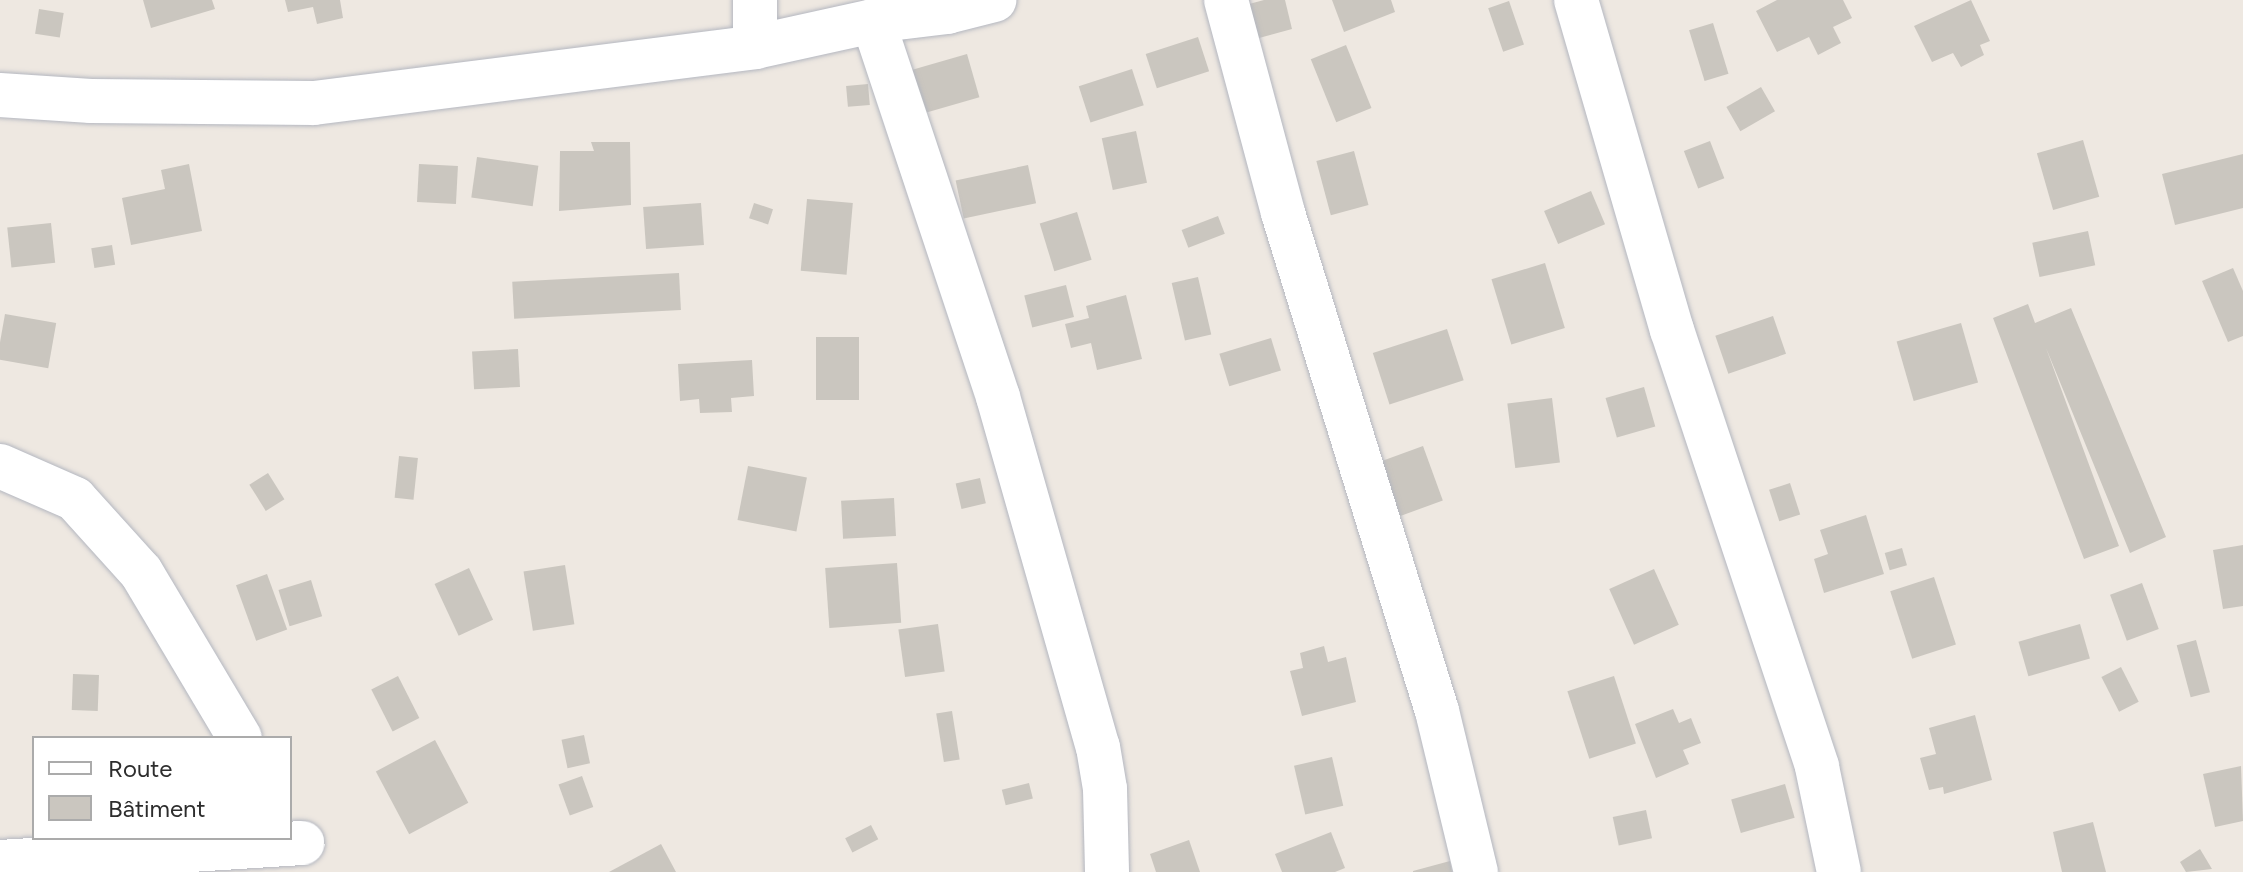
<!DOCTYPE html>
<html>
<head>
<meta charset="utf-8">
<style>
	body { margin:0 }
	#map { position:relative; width:2243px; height:872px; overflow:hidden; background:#eee8e1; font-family:Figtree,sans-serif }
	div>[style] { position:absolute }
	.building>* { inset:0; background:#cac6bf; transform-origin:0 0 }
	.roads { filter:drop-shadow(0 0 2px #b4b7c0) drop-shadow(0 0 2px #b4b7c0) }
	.minor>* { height:44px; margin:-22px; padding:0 22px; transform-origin:22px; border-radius:22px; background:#fff }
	span { translate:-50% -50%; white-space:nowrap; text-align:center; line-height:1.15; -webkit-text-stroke:8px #fff; paint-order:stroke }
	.legend { position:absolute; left:32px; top:736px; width:260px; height:104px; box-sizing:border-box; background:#fff; border:2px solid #ababab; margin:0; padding:10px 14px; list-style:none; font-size:24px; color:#2d2d2d }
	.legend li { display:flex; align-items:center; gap:16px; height:40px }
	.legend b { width:40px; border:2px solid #ababab }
</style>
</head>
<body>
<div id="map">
	<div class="building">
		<div style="clip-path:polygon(143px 0,212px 0,215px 9px,151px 28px)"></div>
		<div style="clip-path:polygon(285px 0,340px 0,343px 18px,317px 24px,313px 7px,288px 12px)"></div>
		<div style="clip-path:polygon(1264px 0,1285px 0,1292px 29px,1248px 41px,1238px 7px)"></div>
		<div style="clip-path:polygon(1332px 0,1391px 0,1395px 12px,1344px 32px)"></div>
		<div style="clip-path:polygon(1777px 0,1843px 0,1852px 18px,1833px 27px,1841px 43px,1818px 55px,1809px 37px,1777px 52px,1756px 11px)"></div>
		<div style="clip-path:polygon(1971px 0,1990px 41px,1980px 45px,1984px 55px,1961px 67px,1953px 53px,1932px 62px,1914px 26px)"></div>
		<div style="left:1509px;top:1px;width:46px;height:22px;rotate:71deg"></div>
		<div style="left:39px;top:9px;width:25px;height:25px;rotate:9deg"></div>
		<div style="left:1713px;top:23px;width:53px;height:25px;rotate:73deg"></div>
		<div style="left:1198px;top:37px;width:36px;height:55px;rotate:72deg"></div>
		<div style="left:1346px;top:45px;width:68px;height:38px;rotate:68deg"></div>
		<div style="left:967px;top:54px;width:45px;height:64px;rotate:74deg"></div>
		<div style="left:1132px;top:69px;width:38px;height:56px;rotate:72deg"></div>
		<div style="left:868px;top:84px;width:21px;height:22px;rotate:85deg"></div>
		<div style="left:1761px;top:87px;width:28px;height:40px;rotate:60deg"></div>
		<div style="left:1136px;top:131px;width:53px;height:35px;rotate:78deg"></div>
		<div style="left:2083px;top:140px;width:59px;height:48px;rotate:74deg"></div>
		<div style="left:1710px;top:141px;width:40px;height:28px;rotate:69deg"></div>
		<div style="clip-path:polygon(591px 142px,630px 142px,631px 205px,559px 211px,560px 151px,594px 151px)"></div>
		<div style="left:1354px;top:151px;width:56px;height:39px;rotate:75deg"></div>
		<div style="clip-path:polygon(2243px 154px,2243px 208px,2175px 225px,2162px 174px)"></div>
		<div style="left:477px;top:157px;width:62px;height:41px;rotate:8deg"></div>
		<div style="clip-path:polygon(189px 164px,202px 231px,131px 245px,122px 198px,165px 189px,161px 170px)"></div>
		<div style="left:419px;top:164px;width:39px;height:38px;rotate:3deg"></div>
		<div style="left:1028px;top:165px;width:39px;height:74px;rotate:78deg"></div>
		<div style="left:1591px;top:191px;width:36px;height:51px;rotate:67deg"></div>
		<div style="left:807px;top:199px;width:46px;height:72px;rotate:5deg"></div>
		<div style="left:701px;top:203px;width:42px;height:58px;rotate:86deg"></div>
		<div style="left:754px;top:203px;width:20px;height:16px;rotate:18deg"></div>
		<div style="left:1077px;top:212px;width:50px;height:39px;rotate:73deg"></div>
		<div style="left:1218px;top:216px;width:19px;height:39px;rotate:69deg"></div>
		<div style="left:51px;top:223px;width:40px;height:44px;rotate:84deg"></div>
		<div style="left:2088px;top:231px;width:35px;height:57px;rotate:78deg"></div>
		<div style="left:112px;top:245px;width:20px;height:21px;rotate:81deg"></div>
		<div style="left:1545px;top:263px;width:68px;height:56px;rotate:73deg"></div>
		<div style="clip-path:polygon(2233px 268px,2243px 291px,2243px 336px,2228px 342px,2202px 281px)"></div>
		<div style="left:679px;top:273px;width:37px;height:167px;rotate:87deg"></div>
		<div style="left:1198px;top:277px;width:59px;height:27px;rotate:77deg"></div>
		<div style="left:1066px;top:285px;width:33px;height:43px;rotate:76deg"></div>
		<div style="clip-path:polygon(1126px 295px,1142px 359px,1097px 370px,1091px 343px,1071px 348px,1065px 324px,1089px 318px,1086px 306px)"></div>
		<div style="clip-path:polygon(2028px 304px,2035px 323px,2071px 308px,2166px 537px,2130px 553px,2046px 348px,2119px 546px,2084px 559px,1993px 318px)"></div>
		<div style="left:5px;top:314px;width:52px;height:46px;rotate:10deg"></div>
		<div style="left:1773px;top:316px;width:40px;height:61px;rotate:71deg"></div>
		<div style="left:1961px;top:323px;width:62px;height:67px;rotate:74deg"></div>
		<div style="left:1447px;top:329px;width:54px;height:78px;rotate:72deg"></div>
		<div style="left:816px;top:337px;width:43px;height:63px"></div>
		<div style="left:1271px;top:338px;width:34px;height:54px;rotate:73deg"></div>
		<div style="left:518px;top:349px;width:38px;height:46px;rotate:87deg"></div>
		<div style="clip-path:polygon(752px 360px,754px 396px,731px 398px,732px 412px,700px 413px,699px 399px,680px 401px,678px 364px)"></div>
		<div style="left:1644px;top:387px;width:41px;height:40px;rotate:74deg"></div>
		<div style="left:1552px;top:398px;width:65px;height:45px;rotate:83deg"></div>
		<div style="left:1423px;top:446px;width:58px;height:51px;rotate:70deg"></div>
		<div style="left:399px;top:456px;width:19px;height:42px;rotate:6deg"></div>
		<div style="left:748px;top:466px;width:60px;height:55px;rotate:11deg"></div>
		<div style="left:268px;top:473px;width:31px;height:22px;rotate:58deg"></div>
		<div style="left:980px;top:478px;width:26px;height:25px;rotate:77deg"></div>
		<div style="left:1790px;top:483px;width:33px;height:22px;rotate:72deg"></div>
		<div style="left:894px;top:498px;width:38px;height:53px;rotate:87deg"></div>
		<div style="clip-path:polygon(1866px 515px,1884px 574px,1824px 593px,1814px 559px,1828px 554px,1820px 530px)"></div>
		<div style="clip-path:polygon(2243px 545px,2243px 606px,2223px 609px,2213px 550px)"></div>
		<div style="left:1902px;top:548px;width:18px;height:18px;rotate:74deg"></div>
		<div style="left:897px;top:563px;width:60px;height:72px;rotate:86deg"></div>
		<div style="left:565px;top:565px;width:60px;height:42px;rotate:81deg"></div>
		<div style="left:469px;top:568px;width:57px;height:38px;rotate:65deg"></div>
		<div style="left:1654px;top:569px;width:61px;height:49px;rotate:66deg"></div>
		<div style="left:267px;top:574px;width:59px;height:33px;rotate:70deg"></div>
		<div style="left:1934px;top:577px;width:71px;height:46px;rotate:72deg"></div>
		<div style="left:311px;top:580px;width:38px;height:34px;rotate:73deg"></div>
		<div style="left:2142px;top:583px;width:49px;height:34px;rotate:70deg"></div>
		<div style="left:938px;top:624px;width:48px;height:40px;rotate:82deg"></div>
		<div style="left:2080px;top:624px;width:36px;height:64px;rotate:74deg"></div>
		<div style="left:2196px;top:640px;width:54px;height:20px;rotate:75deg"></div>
		<div style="clip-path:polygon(1324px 646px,1328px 662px,1346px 657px,1356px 702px,1302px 716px,1290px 671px,1303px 668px,1300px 653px)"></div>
		<div style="left:2121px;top:667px;width:39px;height:22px;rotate:63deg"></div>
		<div style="left:73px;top:674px;width:26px;height:36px;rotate:2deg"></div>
		<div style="left:398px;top:676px;width:47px;height:30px;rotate:63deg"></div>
		<div style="left:1614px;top:676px;width:71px;height:49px;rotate:72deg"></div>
		<div style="clip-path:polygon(1673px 709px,1679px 723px,1691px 718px,1701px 743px,1683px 750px,1689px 764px,1656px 778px,1635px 724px)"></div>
		<div style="left:952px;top:711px;width:49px;height:16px;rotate:81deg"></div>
		<div style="clip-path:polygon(1975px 715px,1992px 780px,1944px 794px,1943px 787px,1929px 790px,1920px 758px,1936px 754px,1929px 728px)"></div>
		<div style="left:584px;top:735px;width:29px;height:23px;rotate:78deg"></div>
		<div style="left:435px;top:740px;width:71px;height:67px;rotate:62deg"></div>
		<div style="left:1332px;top:757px;width:50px;height:39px;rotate:77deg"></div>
		<div style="clip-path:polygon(2241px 766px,2243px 821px,2215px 827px,2203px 774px)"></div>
		<div style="left:582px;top:776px;width:33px;height:25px;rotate:70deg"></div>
		<div style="left:1029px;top:783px;width:16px;height:28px;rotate:76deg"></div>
		<div style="left:1785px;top:784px;width:35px;height:56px;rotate:74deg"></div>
		<div style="left:1646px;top:810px;width:29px;height:34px;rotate:78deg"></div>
		<div style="clip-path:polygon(2093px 822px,2106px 872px,2062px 872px,2053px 832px)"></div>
		<div style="left:871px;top:825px;width:16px;height:29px;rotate:63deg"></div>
		<div style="clip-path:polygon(1331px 832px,1345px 868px,1335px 872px,1282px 872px,1275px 854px)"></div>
		<div style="clip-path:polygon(1189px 840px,1200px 872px,1156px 872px,1150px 854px)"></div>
		<div style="clip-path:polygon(661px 844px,676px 872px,609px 872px)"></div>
		<div style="clip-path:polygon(2200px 849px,2212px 869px,2186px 872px,2180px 862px)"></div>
		<div style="clip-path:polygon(1450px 861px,1452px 872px,1413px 872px,1413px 871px)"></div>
	</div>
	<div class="roads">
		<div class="minor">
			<div style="left:755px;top:0;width:47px;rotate:90deg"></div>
			<div style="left:1226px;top:0;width:220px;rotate:75deg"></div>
			<div style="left:1283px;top:213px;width:521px;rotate:72.82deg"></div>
			<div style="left:1437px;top:711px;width:166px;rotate:76.4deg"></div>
			<div style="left:1576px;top:0;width:344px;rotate:73.8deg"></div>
			<div style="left:1672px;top:330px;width:460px;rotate:71.6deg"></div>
			<div style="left:1817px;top:767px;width:107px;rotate:78.2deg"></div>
			<div style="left:873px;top:21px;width:396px;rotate:71.6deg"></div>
			<div style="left:998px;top:397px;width:364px;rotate:74.1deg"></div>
			<div style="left:1098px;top:747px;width:43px;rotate:80.5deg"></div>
			<div style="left:1105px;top:789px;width:83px;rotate:88.6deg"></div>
			<div style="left:0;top:95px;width:91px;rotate:3.8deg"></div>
			<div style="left:91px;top:101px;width:223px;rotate:0.5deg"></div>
			<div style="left:314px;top:103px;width:445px;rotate:-7.2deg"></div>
			<div style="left:755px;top:47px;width:121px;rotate:-12.4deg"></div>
			<div style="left:873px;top:21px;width:75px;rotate:-6.9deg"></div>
			<div style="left:947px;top:12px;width:49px;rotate:-14.3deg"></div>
			<div style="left:0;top:466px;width:82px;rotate:23.7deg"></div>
			<div style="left:75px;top:499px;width:98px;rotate:47.9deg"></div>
			<div style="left:141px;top:572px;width:193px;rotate:59.2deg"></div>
			<div style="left:0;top:862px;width:303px;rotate:-3.6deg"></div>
		</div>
	</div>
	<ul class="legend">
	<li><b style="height:10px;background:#fff"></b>Route</li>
	<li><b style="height:22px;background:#cac6bf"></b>Bâtiment</li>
	</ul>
</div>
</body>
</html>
